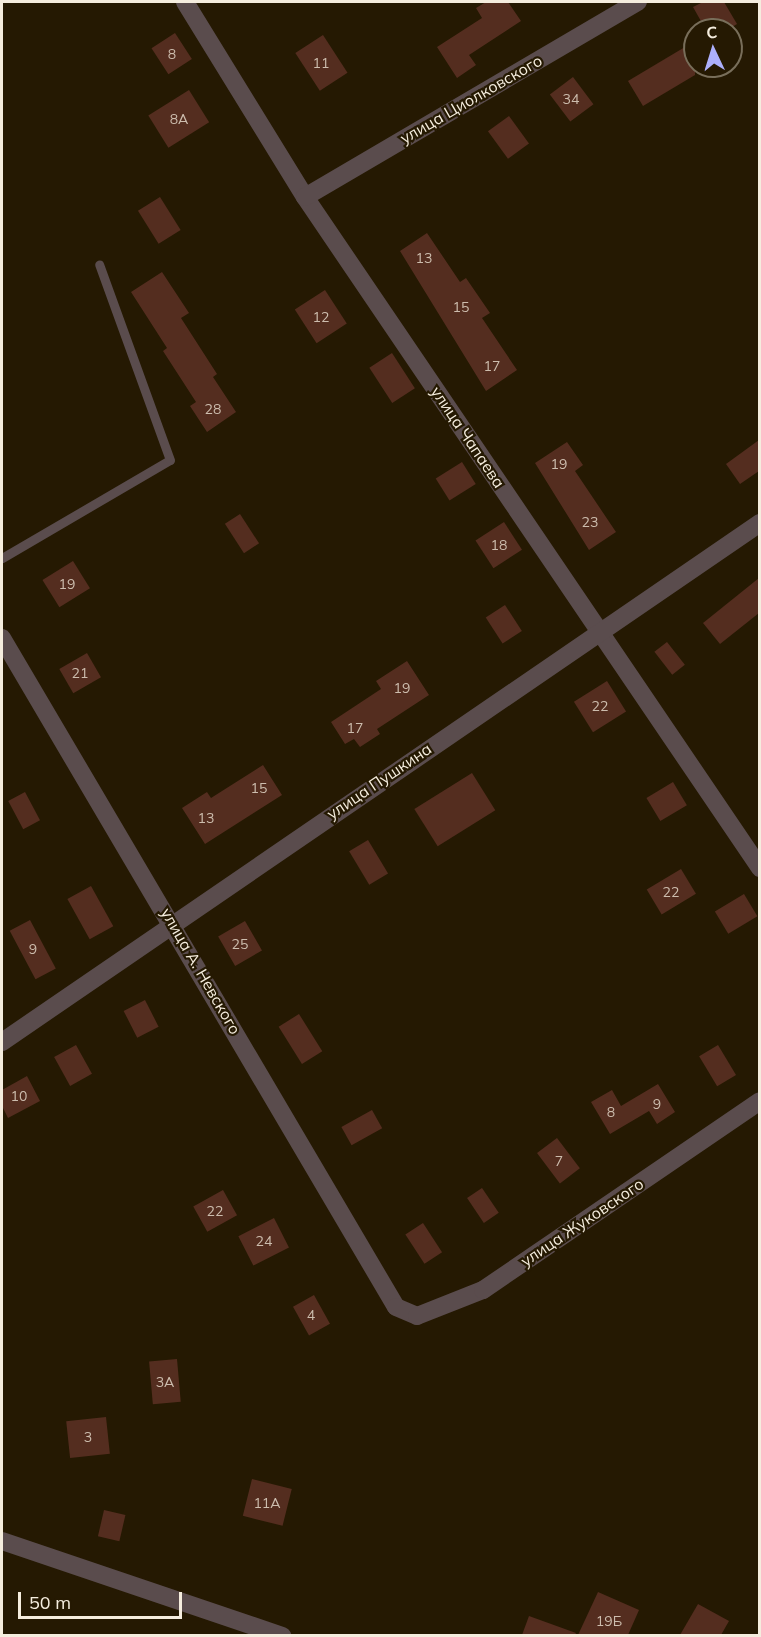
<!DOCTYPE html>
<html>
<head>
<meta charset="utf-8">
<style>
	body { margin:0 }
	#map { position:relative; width:761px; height:1637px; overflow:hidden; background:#251902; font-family:Mulish,sans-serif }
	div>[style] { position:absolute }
	.building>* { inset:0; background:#542d1f; transform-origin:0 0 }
	.lane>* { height:9px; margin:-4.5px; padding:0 4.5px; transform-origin:4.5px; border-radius:4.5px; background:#5a4c4d }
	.street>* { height:18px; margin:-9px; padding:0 9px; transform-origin:9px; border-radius:9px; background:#5a4c4d }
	span { translate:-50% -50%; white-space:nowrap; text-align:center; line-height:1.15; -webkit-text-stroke:4.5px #251902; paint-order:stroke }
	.number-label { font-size:14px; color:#cdbdae }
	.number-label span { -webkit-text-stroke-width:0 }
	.street-label { font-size:16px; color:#f5edde }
	.frame { position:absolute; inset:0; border:3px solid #f5edde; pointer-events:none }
	.north { position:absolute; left:683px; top:18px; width:60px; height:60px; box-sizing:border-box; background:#251902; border:2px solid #786e5a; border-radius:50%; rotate:356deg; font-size:16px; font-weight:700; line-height:24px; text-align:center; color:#f5edde }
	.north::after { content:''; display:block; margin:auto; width:21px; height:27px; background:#acaffb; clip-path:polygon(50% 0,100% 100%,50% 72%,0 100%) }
	.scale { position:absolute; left:18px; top:1592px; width:164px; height:27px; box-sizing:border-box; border:3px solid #f5edde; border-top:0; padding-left:8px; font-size:18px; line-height:21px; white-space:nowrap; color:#f5edde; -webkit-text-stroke:4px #251902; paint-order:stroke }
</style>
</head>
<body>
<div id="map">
	<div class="building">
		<div style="clip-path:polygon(486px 2px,508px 2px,521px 21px,469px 55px,476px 65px,457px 78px,437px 47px,482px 18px,476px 8px)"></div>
		<div style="clip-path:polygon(703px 2px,724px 2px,737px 24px,727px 30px,706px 30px,693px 7px)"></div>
		<div style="left:175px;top:33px;width:31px;height:28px;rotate:57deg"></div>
		<div style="left:323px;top:35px;width:45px;height:33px;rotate:57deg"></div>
		<div style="clip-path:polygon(695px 41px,695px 75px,643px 106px,628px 81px)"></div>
		<div style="left:573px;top:77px;width:34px;height:29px;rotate:53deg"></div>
		<div style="left:189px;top:90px;width:38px;height:48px;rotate:58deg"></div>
		<div style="left:509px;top:116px;width:34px;height:26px;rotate:54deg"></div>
		<div style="left:160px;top:197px;width:39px;height:26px;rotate:58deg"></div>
		<div style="clip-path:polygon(427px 233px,460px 282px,466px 278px,490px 313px,482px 318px,517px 370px,486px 391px,400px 251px)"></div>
		<div style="clip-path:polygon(162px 272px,189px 313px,181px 318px,217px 374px,213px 377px,236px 412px,207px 432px,190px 406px,196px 402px,163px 351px,167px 348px,131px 292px)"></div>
		<div style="left:325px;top:290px;width:40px;height:36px;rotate:57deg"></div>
		<div style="left:392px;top:353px;width:42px;height:27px;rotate:57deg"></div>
		<div style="clip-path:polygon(759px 440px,759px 471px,740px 484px,726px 464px)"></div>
		<div style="clip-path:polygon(567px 442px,583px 465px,575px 471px,616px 532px,589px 550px,535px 463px)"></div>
		<div style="left:462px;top:462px;width:26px;height:31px;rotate:58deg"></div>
		<div style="left:240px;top:514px;width:35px;height:18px;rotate:57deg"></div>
		<div style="left:504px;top:522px;width:33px;height:34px;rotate:57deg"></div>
		<div style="left:73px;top:561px;width:32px;height:36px;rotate:58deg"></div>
		<div style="clip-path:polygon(759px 578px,759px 613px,720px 644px,703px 623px)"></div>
		<div style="left:505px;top:605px;width:31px;height:23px;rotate:57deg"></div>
		<div style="left:667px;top:642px;width:29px;height:16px;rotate:52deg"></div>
		<div style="left:87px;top:653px;width:28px;height:32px;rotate:60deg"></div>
		<div style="clip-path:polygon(407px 661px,429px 695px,377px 729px,380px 734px,360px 747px,354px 739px,345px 744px,331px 722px,381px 689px,376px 681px)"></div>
		<div style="left:607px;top:681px;width:36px;height:39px;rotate:58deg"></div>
		<div style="clip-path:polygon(263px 765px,282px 795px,205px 844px,182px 808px,207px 792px,211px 798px)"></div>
		<div style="left:472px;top:773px;width:44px;height:68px;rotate:58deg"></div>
		<div style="left:673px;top:782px;width:27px;height:31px;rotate:59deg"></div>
		<div style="left:25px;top:792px;width:32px;height:19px;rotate:62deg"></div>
		<div style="left:368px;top:840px;width:39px;height:22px;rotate:59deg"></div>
		<div style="left:681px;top:869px;width:29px;height:40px;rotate:59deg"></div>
		<div style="left:91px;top:886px;width:46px;height:27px;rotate:61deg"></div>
		<div style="left:744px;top:894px;width:26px;height:34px;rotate:59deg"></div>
		<div style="left:30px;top:920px;width:55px;height:23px;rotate:62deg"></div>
		<div style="left:245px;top:921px;width:34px;height:31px;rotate:60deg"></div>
		<div style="left:145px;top:1000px;width:30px;height:24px;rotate:63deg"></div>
		<div style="left:299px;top:1014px;width:44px;height:24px;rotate:58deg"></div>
		<div style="left:76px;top:1045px;width:33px;height:25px;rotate:61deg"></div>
		<div style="left:718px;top:1045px;width:35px;height:22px;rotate:59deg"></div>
		<div style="clip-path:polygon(27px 1076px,40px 1101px,8px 1118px,2px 1106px,2px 1090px)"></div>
		<div style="clip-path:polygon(658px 1084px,675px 1112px,657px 1124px,649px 1111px,610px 1134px,591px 1102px,612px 1090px,621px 1106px)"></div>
		<div style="left:372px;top:1110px;width:21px;height:35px;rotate:61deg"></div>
		<div style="left:557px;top:1138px;width:38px;height:25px;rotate:53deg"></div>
		<div style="left:482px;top:1188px;width:30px;height:18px;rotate:56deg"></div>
		<div style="left:223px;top:1190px;width:29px;height:34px;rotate:61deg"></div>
		<div style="left:274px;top:1218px;width:33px;height:40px;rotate:63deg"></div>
		<div style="left:423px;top:1223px;width:35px;height:21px;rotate:57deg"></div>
		<div style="left:314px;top:1295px;width:33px;height:24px;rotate:61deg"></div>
		<div style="left:177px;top:1359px;width:43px;height:28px;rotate:85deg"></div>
		<div style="left:106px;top:1417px;width:37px;height:40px;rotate:84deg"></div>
		<div style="left:252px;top:1479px;width:41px;height:38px;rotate:14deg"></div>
		<div style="left:104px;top:1510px;width:22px;height:27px;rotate:13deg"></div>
		<div style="clip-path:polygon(598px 1592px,639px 1610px,628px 1635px,578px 1635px)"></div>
		<div style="clip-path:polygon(698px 1604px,729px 1621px,721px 1635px,680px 1635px)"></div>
		<div style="clip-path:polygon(529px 1616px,576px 1633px,575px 1635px,522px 1635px)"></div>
	</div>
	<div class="lane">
		<div style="left:2px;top:558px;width:194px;rotate:-30.3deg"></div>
		<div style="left:170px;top:460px;width:208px;rotate:-109.9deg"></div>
	</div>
	<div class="street">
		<div style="left:185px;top:2px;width:229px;rotate:58.4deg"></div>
		<div style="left:305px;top:197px;width:811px;rotate:55.86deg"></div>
		<div style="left:305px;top:197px;width:386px;rotate:-30.4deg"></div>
		<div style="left:2px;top:638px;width:776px;rotate:59.5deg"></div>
		<div style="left:396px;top:1307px;width:23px;rotate:23deg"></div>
		<div style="left:417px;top:1316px;width:71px;rotate:-21.5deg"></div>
		<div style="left:483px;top:1290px;width:335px;rotate:-34.3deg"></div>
		<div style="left:2px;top:1042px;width:919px;rotate:-34.4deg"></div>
		<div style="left:2px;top:1541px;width:296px;rotate:18.7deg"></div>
	</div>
	<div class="number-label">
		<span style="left:172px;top:54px">8</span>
		<span style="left:321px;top:63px">11</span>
		<span style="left:571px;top:99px">34</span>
		<span style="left:179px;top:119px">8А</span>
		<span style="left:424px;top:258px">13</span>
		<span style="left:461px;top:307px">15</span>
		<span style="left:321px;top:317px">12</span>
		<span style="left:492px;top:366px">17</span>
		<span style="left:213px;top:409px">28</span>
		<span style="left:559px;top:464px">19</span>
		<span style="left:590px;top:522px">23</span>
		<span style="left:499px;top:545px">18</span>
		<span style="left:67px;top:584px">19</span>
		<span style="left:80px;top:673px">21</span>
		<span style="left:402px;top:688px">19</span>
		<span style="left:600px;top:706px">22</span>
		<span style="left:355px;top:728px">17</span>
		<span style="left:259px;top:788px">15</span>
		<span style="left:206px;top:818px">13</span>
		<span style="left:671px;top:892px">22</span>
		<span style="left:240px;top:944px">25</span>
		<span style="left:33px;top:949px">9</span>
		<span style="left:19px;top:1096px">10</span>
		<span style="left:657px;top:1104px">9</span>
		<span style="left:611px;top:1112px">8</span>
		<span style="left:559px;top:1161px">7</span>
		<span style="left:215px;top:1211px">22</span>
		<span style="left:264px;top:1241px">24</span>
		<span style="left:311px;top:1315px">4</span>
		<span style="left:165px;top:1382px">3А</span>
		<span style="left:88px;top:1437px">3</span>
		<span style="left:267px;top:1503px">11А</span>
		<span style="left:609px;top:1621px">19Б</span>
	</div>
	<div class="street-label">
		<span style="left:471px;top:99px;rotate:-30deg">улица Циолковского</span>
		<span style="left:468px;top:437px;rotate:56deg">улица Чапаева</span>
		<span style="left:379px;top:781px;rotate:-34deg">улица Пушкина</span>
		<span style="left:201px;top:971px;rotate:60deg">улица А. Невского</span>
		<span style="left:582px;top:1222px;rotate:-34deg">улица Жуковского</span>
	</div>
	<div class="frame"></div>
	<div class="north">С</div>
	<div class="scale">50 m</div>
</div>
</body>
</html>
